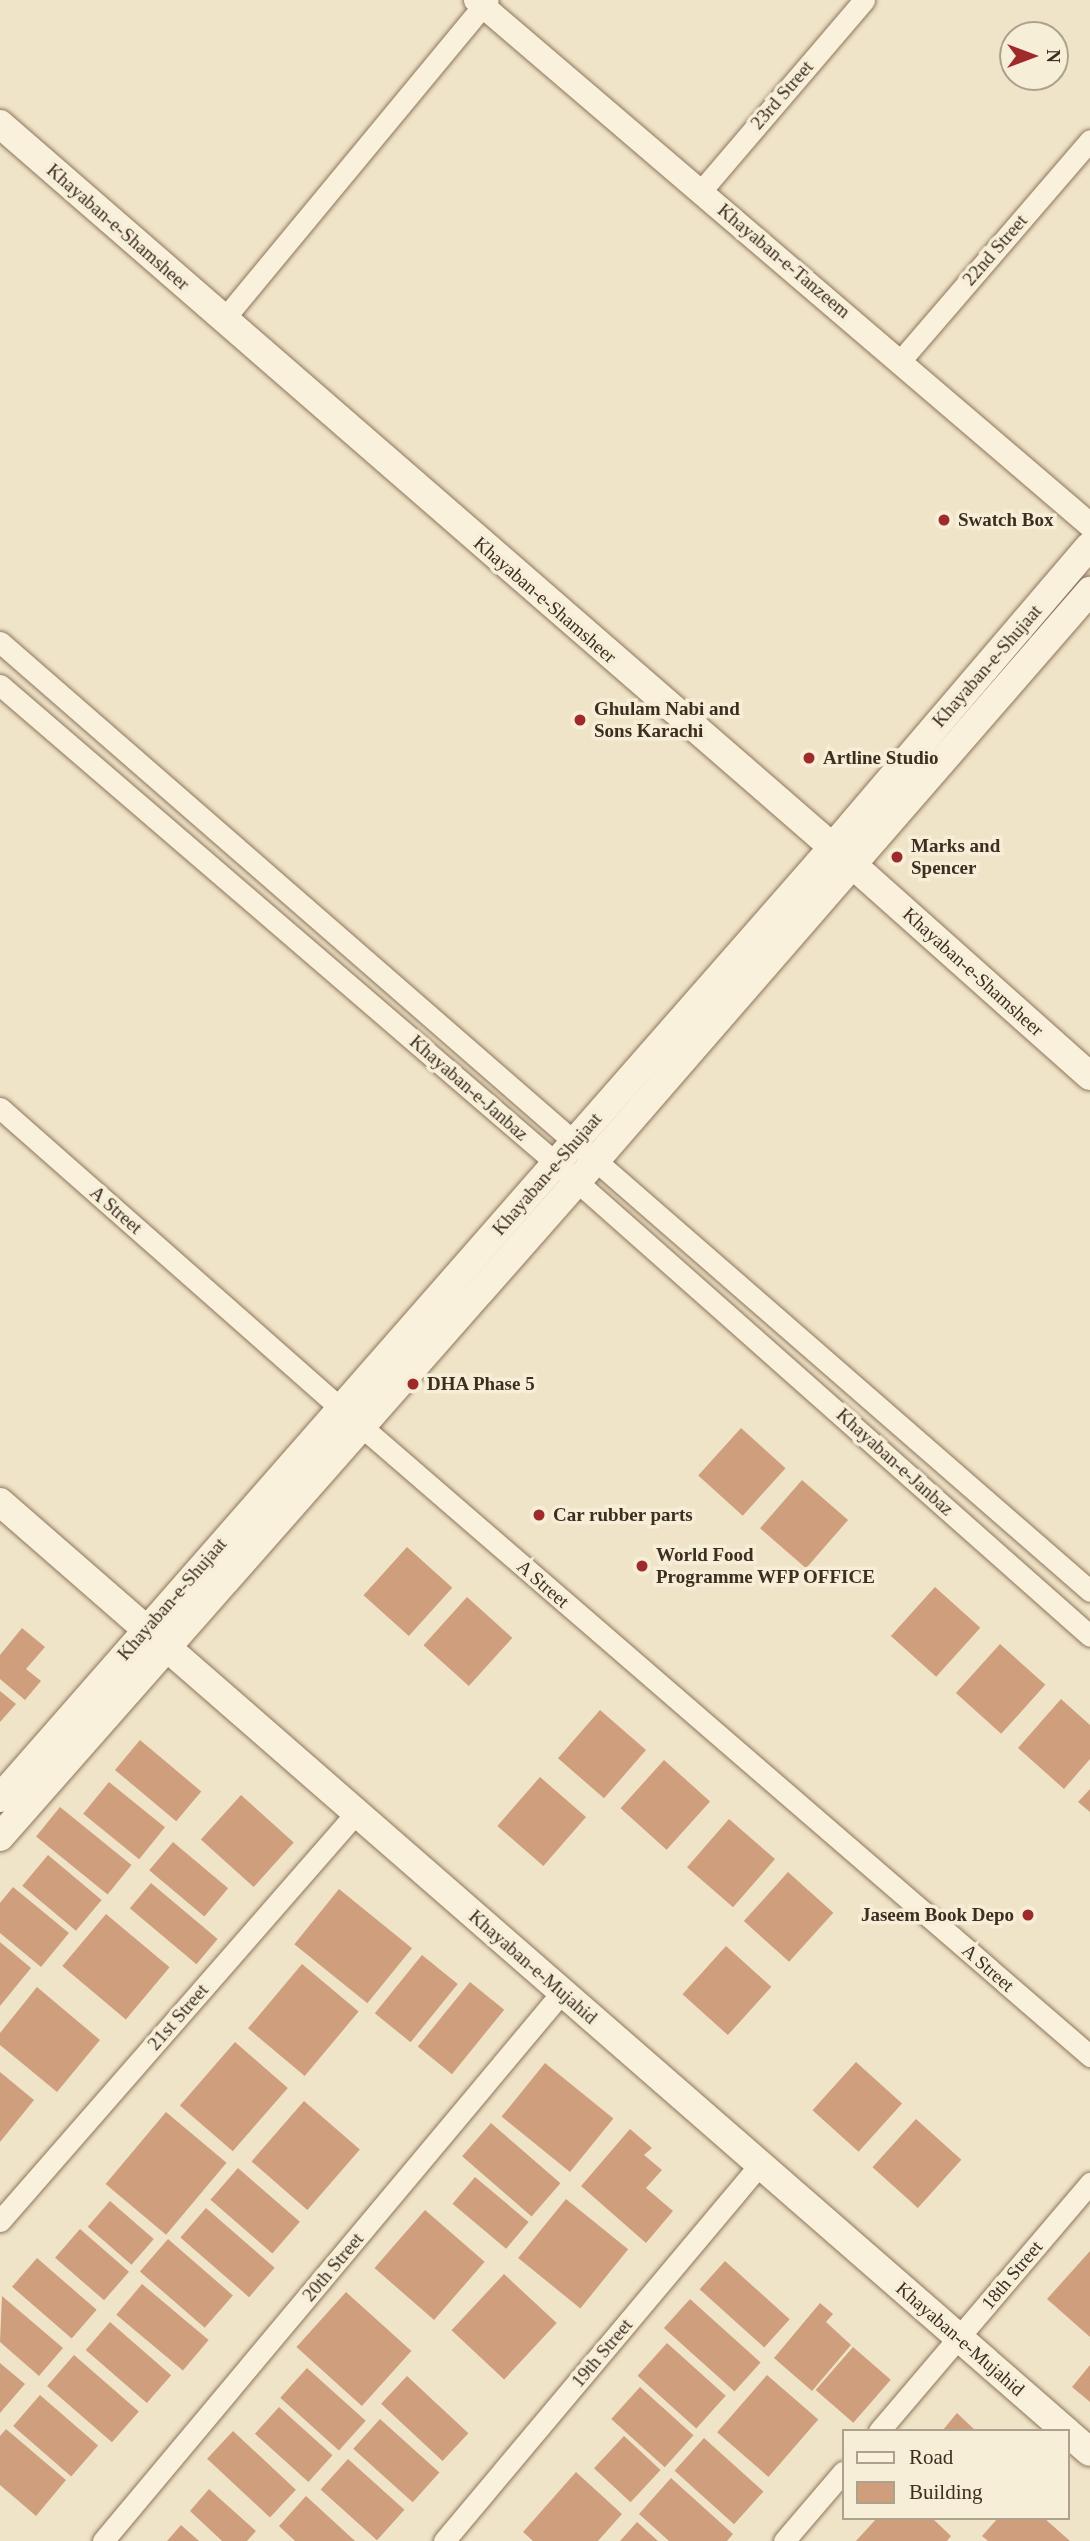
<!DOCTYPE html>
<html>
<head>
<meta charset="utf-8">
<style>
	body { margin:0 }
	#map { position:relative; width:1090px; height:2541px; overflow:hidden; background:#f0e4c8; font-family:"Times New Roman",serif }
	div>[style] { position:absolute }
	.building>* { inset:0; background:#cf9f7d; transform-origin:0 0 }
	.roads { filter:drop-shadow(0 0 2px #8d765c) drop-shadow(0 0 2px #8d765c) }
	.minor>* { height:21px; margin:-10.5px; padding:0 10.5px; transform-origin:10.5px; border-radius:10.5px; background:#faf1dc }
	.tertiary>* { height:24px; margin:-12px; padding:0 12px; transform-origin:12px; border-radius:12px; background:#faf1dc }
	.secondary>* { height:28px; margin:-14px; padding:0 14px; transform-origin:14px; border-radius:14px; background:#faf1dc }
	.dots>* { width:19px; height:19px; translate:-50% -50%; box-sizing:border-box; border:4px solid #f7eed8; border-radius:50% }
	span { translate:-50% -50%; white-space:nowrap; text-align:center; line-height:1.15; -webkit-text-stroke:7px #f7eed8; paint-order:stroke }
	.street-label { font-size:19px; color:#3d2e20 }
	.poi-label { font-size:19px; color:#3d2e20; font-weight:700 }
	.left { translate:0 -50%; text-align:left }
	.right { translate:-100% -50%; text-align:right }
	.legend { position:absolute; left:842px; top:2429px; width:228px; height:91px; box-sizing:border-box; background:#f7eed8; border:2px solid #ada18e; margin:0; padding:9px 12px; list-style:none; font-size:21px; color:#3d2e20 }
	.legend li { display:flex; align-items:center; gap:14px; height:35px }
	.legend b { width:35px; border:2px solid #ada18e }
	.north { position:absolute; left:999px; top:21px; width:70px; height:70px; box-sizing:border-box; background:#f7eed8; border:2px solid #ada18e; border-radius:50%; rotate:90deg; font-size:19px; font-weight:700; line-height:28px; text-align:center; color:#3d2e20 }
	.north::after { content:''; display:block; margin:auto; width:24px; height:32px; background:#9e2a2b; clip-path:polygon(50% 0,100% 100%,50% 72%,0 100%) }
</style>
</head>
<body>
<div id="map">
	<div class="building">
		<div style="left:741px;top:1428px;width:60px;height:64px;rotate:42deg"></div>
		<div style="left:802px;top:1480px;width:61px;height:64px;rotate:41deg"></div>
		<div style="left:407px;top:1547px;width:61px;height:65px;rotate:42deg"></div>
		<div style="left:935px;top:1587px;width:61px;height:66px;rotate:42deg"></div>
		<div style="left:467px;top:1597px;width:61px;height:65px;rotate:42deg"></div>
		<div style="clip-path:polygon(22px 1628px,45px 1647px,26px 1669px,41px 1681px,25px 1700px,0 1679px,0 1655px)"></div>
		<div style="left:1000px;top:1644px;width:61px;height:66px;rotate:42deg"></div>
		<div style="clip-path:polygon(0 1691px,16px 1704px,0 1722px)"></div>
		<div style="clip-path:polygon(1061px 1699px,1090px 1725px,1090px 1759px,1064px 1789px,1018px 1748px)"></div>
		<div style="left:600px;top:1710px;width:61px;height:64px;rotate:41deg"></div>
		<div style="left:140px;top:1740px;width:80px;height:39px;rotate:40deg"></div>
		<div style="left:664px;top:1760px;width:62px;height:65px;rotate:42deg"></div>
		<div style="left:540px;top:1777px;width:61px;height:65px;rotate:41deg"></div>
		<div style="left:109px;top:1782px;width:72px;height:41px;rotate:39deg"></div>
		<div style="clip-path:polygon(1090px 1789px,1090px 1812px,1078px 1802px)"></div>
		<div style="left:241px;top:1795px;width:71px;height:60px;rotate:42deg"></div>
		<div style="left:60px;top:1807px;width:92px;height:38px;rotate:39deg"></div>
		<div style="left:729px;top:1819px;width:61px;height:64px;rotate:41deg"></div>
		<div style="left:173px;top:1842px;width:72px;height:37px;rotate:40deg"></div>
		<div style="left:48px;top:1855px;width:70px;height:40px;rotate:40deg"></div>
		<div style="left:788px;top:1872px;width:61px;height:66px;rotate:42deg"></div>
		<div style="left:151px;top:1883px;width:87px;height:33px;rotate:40deg"></div>
		<div style="clip-path:polygon(13px 1887px,69px 1933px,41px 1967px,0 1933px,0 1903px)"></div>
		<div style="left:339px;top:1889px;width:94px;height:71px;rotate:39deg"></div>
		<div style="left:106px;top:1914px;width:83px;height:68px;rotate:40deg"></div>
		<div style="clip-path:polygon(0 1942px,31px 1968px,0 2006px)"></div>
		<div style="left:726px;top:1946px;width:61px;height:65px;rotate:42deg"></div>
		<div style="left:422px;top:1955px;width:46px;height:75px;rotate:39deg"></div>
		<div style="left:302px;top:1964px;width:74px;height:84px;rotate:40deg"></div>
		<div style="left:470px;top:1982px;width:44px;height:83px;rotate:39deg"></div>
		<div style="clip-path:polygon(37px 1987px,100px 2040px,57px 2092px,0 2045px,0 2033px)"></div>
		<div style="left:235px;top:2042px;width:70px;height:84px;rotate:41deg"></div>
		<div style="left:856px;top:2062px;width:62px;height:65px;rotate:42deg"></div>
		<div style="left:545px;top:2063px;width:88px;height:69px;rotate:39deg"></div>
		<div style="clip-path:polygon(0 2072px,34px 2100px,0 2142px)"></div>
		<div style="left:304px;top:2101px;width:74px;height:80px;rotate:41deg"></div>
		<div style="left:166px;top:2112px;width:79px;height:94px;rotate:40deg"></div>
		<div style="left:916px;top:2119px;width:61px;height:65px;rotate:42deg"></div>
		<div style="left:491px;top:2123px;width:92px;height:44px;rotate:41deg"></div>
		<div style="clip-path:polygon(630px 2129px,652px 2148px,644px 2155px,662px 2170px,646px 2188px,673px 2211px,646px 2243px,581px 2186px)"></div>
		<div style="left:238px;top:2168px;width:82px;height:42px;rotate:41deg"></div>
		<div style="left:475px;top:2177px;width:70px;height:35px;rotate:40deg"></div>
		<div style="left:566px;top:2199px;width:80px;height:76px;rotate:39deg"></div>
		<div style="left:110px;top:2201px;width:58px;height:34px;rotate:41deg"></div>
		<div style="left:206px;top:2208px;width:91px;height:39px;rotate:41deg"></div>
		<div style="left:425px;top:2210px;width:79px;height:77px;rotate:41deg"></div>
		<div style="left:80px;top:2229px;width:65px;height:38px;rotate:41deg"></div>
		<div style="left:168px;top:2239px;width:86px;height:43px;rotate:41deg"></div>
		<div style="clip-path:polygon(1090px 2251px,1090px 2337px,1047px 2299px)"></div>
		<div style="left:37px;top:2258px;width:79px;height:38px;rotate:41deg"></div>
		<div style="left:725px;top:2261px;width:87px;height:38px;rotate:42deg"></div>
		<div style="left:504px;top:2274px;width:72px;height:77px;rotate:43deg"></div>
		<div style="left:142px;top:2284px;width:87px;height:40px;rotate:40deg"></div>
		<div style="left:346px;top:2292px;width:88px;height:74px;rotate:42deg"></div>
		<div style="clip-path:polygon(2px 2296px,63px 2348px,39px 2376px,0 2342px)"></div>
		<div style="left:690px;top:2299px;width:95px;height:39px;rotate:42deg"></div>
		<div style="clip-path:polygon(820px 2303px,833px 2314px,826px 2322px,851px 2345px,812px 2391px,774px 2358px)"></div>
		<div style="left:110px;top:2322px;width:81px;height:37px;rotate:41deg"></div>
		<div style="left:667px;top:2343px;width:79px;height:44px;rotate:42deg"></div>
		<div style="left:853px;top:2347px;width:50px;height:57px;rotate:41deg"></div>
		<div style="left:74px;top:2355px;width:86px;height:41px;rotate:41deg"></div>
		<div style="clip-path:polygon(0 2363px,25px 2384px,0 2413px)"></div>
		<div style="clip-path:polygon(1090px 2365px,1090px 2402px,1072px 2387px)"></div>
		<div style="left:307px;top:2368px;width:79px;height:40px;rotate:42deg"></div>
		<div style="left:767px;top:2375px;width:68px;height:76px;rotate:41deg"></div>
		<div style="left:407px;top:2376px;width:84px;height:38px;rotate:43deg"></div>
		<div style="left:640px;top:2387px;width:72px;height:43px;rotate:42deg"></div>
		<div style="left:40px;top:2395px;width:77px;height:41px;rotate:41deg"></div>
		<div style="left:279px;top:2407px;width:72px;height:36px;rotate:42deg"></div>
		<div style="clip-path:polygon(957px 2413px,976px 2431px,942px 2431px)"></div>
		<div style="left:380px;top:2419px;width:80px;height:40px;rotate:42deg"></div>
		<div style="clip-path:polygon(6px 2429px,66px 2480px,36px 2516px,0 2485px,0 2436px)"></div>
		<div style="left:233px;top:2431px;width:86px;height:38px;rotate:43deg"></div>
		<div style="left:624px;top:2436px;width:50px;height:44px;rotate:43deg"></div>
		<div style="left:704px;top:2438px;width:80px;height:44px;rotate:42deg"></div>
		<div style="left:348px;top:2459px;width:76px;height:41px;rotate:42deg"></div>
		<div style="clip-path:polygon(576px 2472px,622px 2514px,598px 2541px,533px 2541px,523px 2532px)"></div>
		<div style="clip-path:polygon(671px 2478px,733px 2534px,727px 2541px,669px 2541px,639px 2514px)"></div>
		<div style="clip-path:polygon(209px 2489px,256px 2531px,247px 2541px,222px 2541px,190px 2511px)"></div>
		<div style="clip-path:polygon(306px 2496px,355px 2541px,295px 2541px,279px 2526px)"></div>
		<div style="clip-path:polygon(877px 2518px,932px 2518px,951px 2536px,947px 2541px,856px 2541px)"></div>
		<div style="clip-path:polygon(998px 2518px,1044px 2518px,1070px 2541px,988px 2541px,982px 2536px)"></div>
		<div style="clip-path:polygon(637px 2522px,658px 2541px,620px 2541px)"></div>
		<div style="clip-path:polygon(181px 2525px,199px 2541px,167px 2541px)"></div>
	</div>
	<div class="roads">
		<div class="minor">
			<div style="left:701px;top:191px;width:251px;rotate:-49.5deg"></div>
			<div style="left:223px;top:320px;width:415px;rotate:-50.4deg"></div>
			<div style="left:901px;top:360px;width:290px;rotate:-49.3deg"></div>
			<div style="left:0;top:642px;width:1445px;rotate:41.04deg"></div>
			<div style="left:0;top:685px;width:733px;rotate:40.69deg"></div>
			<div style="left:556px;top:1163px;width:713px;rotate:41.53deg"></div>
			<div style="left:0;top:1108px;width:481px;rotate:41.4deg"></div>
			<div style="left:361px;top:1426px;width:964px;rotate:40.83deg"></div>
			<div style="left:0;top:2221px;width:541px;rotate:-48.89deg"></div>
			<div style="left:879px;top:2431px;width:326px;rotate:-49.6deg"></div>
			<div style="left:103px;top:2541px;width:716px;rotate:-50.1deg"></div>
			<div style="left:444px;top:2541px;width:492px;rotate:-50deg"></div>
			<div style="left:784px;top:2541px;width:91px;rotate:-49.5deg"></div>
		</div>
		<div class="tertiary">
			<div style="left:476px;top:0;width:808px;rotate:40.53deg"></div>
		</div>
		<div class="secondary">
			<div style="left:0;top:124px;width:1130px;rotate:40.98deg"></div>
			<div style="left:853px;top:865px;width:317px;rotate:41.7deg"></div>
			<div style="left:0;top:1502px;width:1414px;rotate:41.07deg"></div>
			<div style="left:0;top:1798px;width:1242px;rotate:-48.79deg"></div>
			<div style="left:818px;top:864px;width:418px;rotate:-49.5deg"></div>
			<div style="left:0;top:1837px;width:902px;rotate:-48.64deg"></div>
			<div style="left:596px;top:1160px;width:754px;rotate:-49.04deg"></div>
			<div style="left:1067px;top:2432px;width:30px;rotate:41deg"></div>
		</div>
	</div>
	<div class="dots">
		<div style="left:944px;top:520px;background:#9e2a2b"></div>
		<div style="left:580px;top:720px;background:#9e2a2b"></div>
		<div style="left:809px;top:758px;background:#9e2a2b"></div>
		<div style="left:897px;top:857px;background:#9e2a2b"></div>
		<div style="left:413px;top:1384px;background:#9e2a2b"></div>
		<div style="left:539px;top:1515px;background:#9e2a2b"></div>
		<div style="left:642px;top:1566px;background:#9e2a2b"></div>
		<div style="left:1028px;top:1915px;background:#9e2a2b"></div>
	</div>
	<div class="street-label">
		<span style="left:782px;top:95px;rotate:-49deg">23rd Street</span>
		<span style="left:118px;top:227px;rotate:41deg">Khayaban-e-Shamsheer</span>
		<span style="left:995px;top:250px;rotate:-49deg">22nd Street</span>
		<span style="left:784px;top:261px;rotate:40deg">Khayaban-e-Tanzeem</span>
		<span style="left:545px;top:600px;rotate:41deg">Khayaban-e-Shamsheer</span>
		<span style="left:987px;top:666px;rotate:-49deg">Khayaban-e-Shujaat</span>
		<span style="left:973px;top:972px;rotate:42deg">Khayaban-e-Shamsheer</span>
		<span style="left:469px;top:1088px;rotate:41deg">Khayaban-e-Janbaz</span>
		<span style="left:547px;top:1174px;rotate:-49deg">Khayaban-e-Shujaat</span>
		<span style="left:116px;top:1210px;rotate:41deg">A Street</span>
		<span style="left:895px;top:1462px;rotate:42deg">Khayaban-e-Janbaz</span>
		<span style="left:543px;top:1584px;rotate:41deg">A Street</span>
		<span style="left:172px;top:1599px;rotate:-49deg">Khayaban-e-Shujaat</span>
		<span style="left:533px;top:1967px;rotate:41deg">Khayaban-e-Mujahid</span>
		<span style="left:988px;top:1968px;rotate:41deg">A Street</span>
		<span style="left:178px;top:2017px;rotate:-49deg">21st Street</span>
		<span style="left:333px;top:2267px;rotate:-50deg">20th Street</span>
		<span style="left:1012px;top:2275px;rotate:-50deg">18th Street</span>
		<span style="left:960px;top:2339px;rotate:41deg">Khayaban-e-Mujahid</span>
		<span style="left:602px;top:2353px;rotate:-50deg">19th Street</span>
	</div>
	<div class="poi-label">
		<span class="left" style="left:958px;top:520px">Swatch Box</span>
		<span class="left" style="left:594px;top:720px">Ghulam Nabi and<br>Sons Karachi</span>
		<span class="left" style="left:823px;top:758px">Artline Studio</span>
		<span class="left" style="left:911px;top:857px">Marks and<br>Spencer</span>
		<span class="left" style="left:427px;top:1384px">DHA Phase 5</span>
		<span class="left" style="left:553px;top:1515px">Car rubber parts</span>
		<span class="left" style="left:656px;top:1566px">World Food<br>Programme WFP OFFICE</span>
		<span class="right" style="left:1014px;top:1915px">Jaseem Book Depo</span>
	</div>
	<ul class="legend">
	<li><b style="height:9px;background:#faf1dc"></b>Road</li>
	<li><b style="height:19px;background:#cf9f7d"></b>Building</li>
	</ul>
	<div class="north">N</div>
</div>
</body>
</html>
